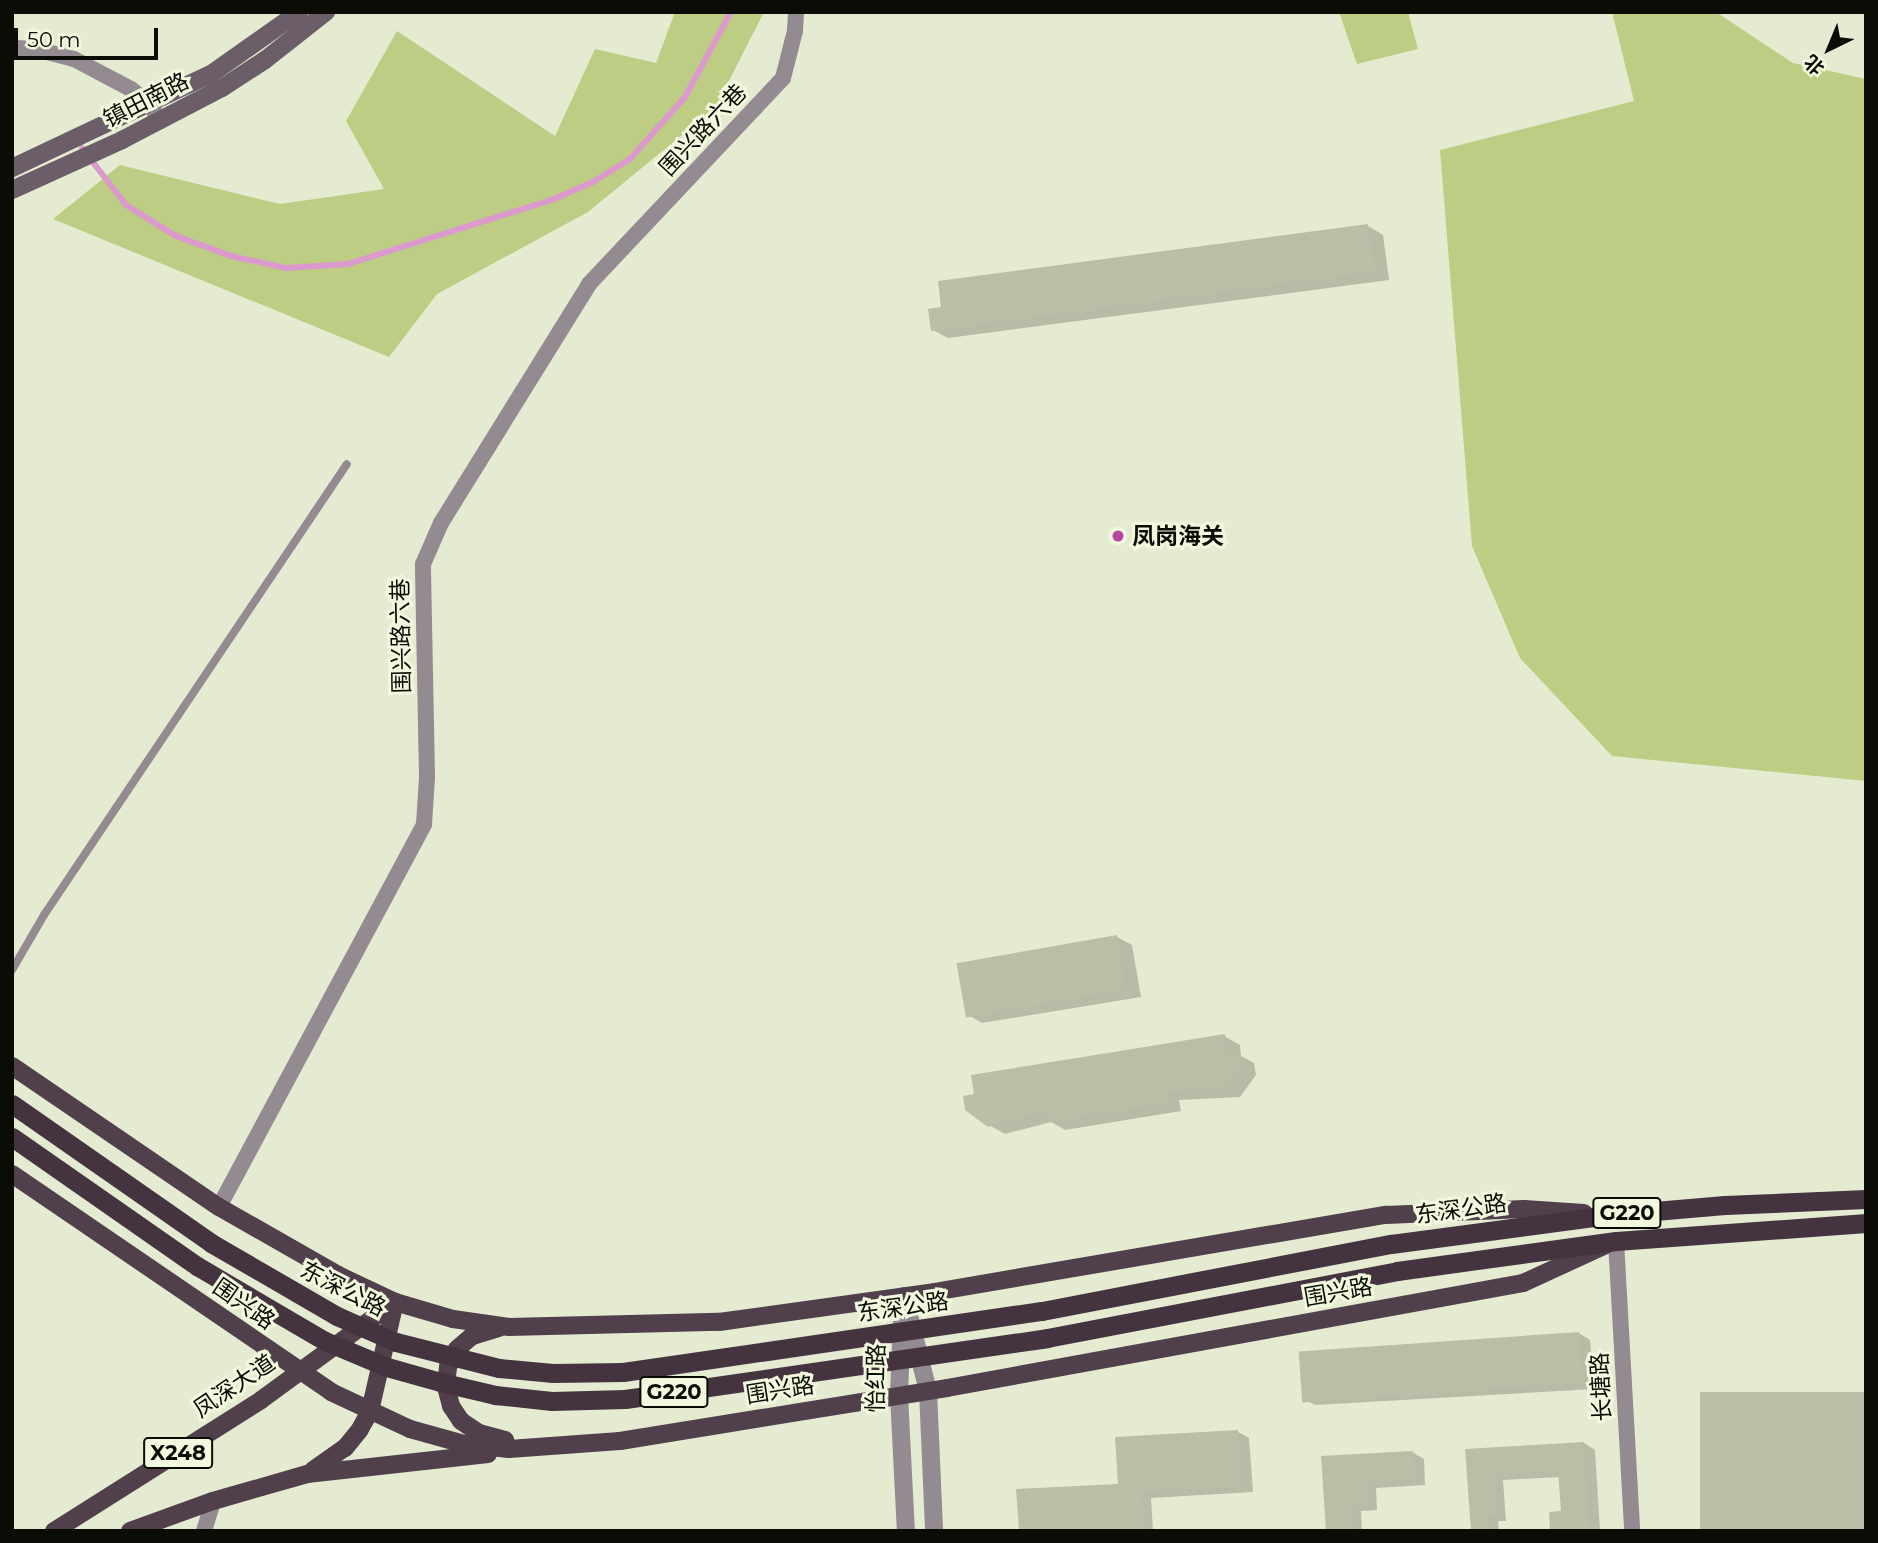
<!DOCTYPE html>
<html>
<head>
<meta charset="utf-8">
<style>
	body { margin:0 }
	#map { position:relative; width:1878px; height:1543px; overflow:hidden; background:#e4ebd0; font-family:Montserrat,"Noto Sans SC",sans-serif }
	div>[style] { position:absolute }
	.green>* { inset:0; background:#becd84 }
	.shadow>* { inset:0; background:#0003 }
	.stream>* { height:6px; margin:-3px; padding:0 3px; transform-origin:3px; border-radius:3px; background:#dc99cd }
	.building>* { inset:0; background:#b9bfa6; transform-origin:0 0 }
	.service>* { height:8px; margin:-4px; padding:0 4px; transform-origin:4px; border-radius:4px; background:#948a91 }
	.minor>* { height:16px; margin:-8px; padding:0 8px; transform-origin:8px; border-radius:8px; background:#948a91 }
	.tertiary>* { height:18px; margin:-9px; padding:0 9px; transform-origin:9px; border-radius:9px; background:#948a91 }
	.secondary>* { height:18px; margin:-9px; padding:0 9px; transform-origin:9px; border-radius:9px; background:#6c5e69 }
	.primary>* { height:18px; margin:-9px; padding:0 9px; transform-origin:9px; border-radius:9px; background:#51404c }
	.trunk>* { height:19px; margin:-9.5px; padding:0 9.5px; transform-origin:9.5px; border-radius:9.5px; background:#453440 }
	.trunk-bridge>* { height:19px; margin:-9.5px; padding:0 9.5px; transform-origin:9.5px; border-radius:9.5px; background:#453440 }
	.dots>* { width:19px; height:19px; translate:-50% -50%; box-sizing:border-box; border:4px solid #f2f8dd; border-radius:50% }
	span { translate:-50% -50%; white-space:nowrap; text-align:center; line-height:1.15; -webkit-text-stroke:6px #f2f8dd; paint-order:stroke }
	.shield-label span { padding:2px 5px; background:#f2f8dd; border:2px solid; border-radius:5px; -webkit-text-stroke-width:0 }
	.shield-label { font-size:21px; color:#0b0c05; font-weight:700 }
	.street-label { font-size:23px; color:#0b0c05 }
	.poi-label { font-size:23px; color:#0b0c05; font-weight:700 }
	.left { translate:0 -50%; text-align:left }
	.frame { position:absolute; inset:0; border:14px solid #0b0c05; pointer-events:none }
	.north { position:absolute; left:1794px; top:14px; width:70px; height:70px; -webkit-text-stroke:5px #f2f8dd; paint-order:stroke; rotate:223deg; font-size:19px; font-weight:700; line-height:28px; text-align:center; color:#0b0c05 }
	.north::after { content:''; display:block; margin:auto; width:24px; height:32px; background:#0b0c05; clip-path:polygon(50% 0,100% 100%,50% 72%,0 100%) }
	.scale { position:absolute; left:14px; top:28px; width:144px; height:32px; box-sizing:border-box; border:4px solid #0b0c05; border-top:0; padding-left:9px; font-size:21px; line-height:24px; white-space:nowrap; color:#0b0c05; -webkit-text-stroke:5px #f2f8dd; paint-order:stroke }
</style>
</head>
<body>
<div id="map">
	<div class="green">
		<div style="clip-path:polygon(675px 12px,764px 12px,715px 108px,588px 212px,437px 294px,389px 357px,53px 219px,120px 165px,280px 204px,384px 189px,346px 121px,397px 31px,555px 136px,595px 49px,656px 63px)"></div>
		<div style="clip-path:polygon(1339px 12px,1408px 12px,1418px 49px,1357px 64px)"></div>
		<div style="clip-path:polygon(1612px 12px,1716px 12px,1793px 63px,1866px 79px,1866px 781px,1612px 756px,1520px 658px,1472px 546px,1440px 150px,1634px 101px)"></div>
	</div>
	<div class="shadow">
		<div style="clip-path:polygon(1368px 226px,1383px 235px,1389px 280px,948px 338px,933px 330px)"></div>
		<div style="clip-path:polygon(1117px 937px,1132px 945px,1141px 997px,982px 1023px,967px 1014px)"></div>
		<div style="clip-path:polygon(1224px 1036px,1240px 1045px,1241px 1056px,1254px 1063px,1256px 1075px,1240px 1097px,1179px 1100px,1181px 1111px,1065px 1130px,1051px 1122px,1005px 1134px,989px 1125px)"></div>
		<div style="clip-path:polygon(1579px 1333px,1590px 1340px,1594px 1389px,1315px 1405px,1304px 1399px)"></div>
		<div style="clip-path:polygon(1238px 1432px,1249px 1438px,1253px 1492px,1151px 1498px,1153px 1531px,1021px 1531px)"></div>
		<div style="clip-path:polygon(1584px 1443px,1595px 1450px,1600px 1531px,1552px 1531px,1563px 1512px,1560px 1477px,1503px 1480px,1506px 1521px,1498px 1521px,1499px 1531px,1473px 1531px,1467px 1450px)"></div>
		<div style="clip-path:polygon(1412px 1452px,1424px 1459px,1425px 1485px,1376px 1488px,1377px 1510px,1361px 1511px,1362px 1531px,1328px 1531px,1323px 1458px)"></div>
	</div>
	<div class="stream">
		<div style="left:82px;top:148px;width:72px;rotate:52.3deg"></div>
		<div style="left:126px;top:205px;width:59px;rotate:31.8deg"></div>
		<div style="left:176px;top:236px;width:59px;rotate:20deg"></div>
		<div style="left:231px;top:256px;width:56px;rotate:12.3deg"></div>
		<div style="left:286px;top:268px;width:62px;rotate:-3.7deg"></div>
		<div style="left:348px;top:264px;width:216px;rotate:-17.5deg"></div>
		<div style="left:554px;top:199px;width:43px;rotate:-23.6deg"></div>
		<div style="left:593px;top:182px;width:44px;rotate:-31.9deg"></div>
		<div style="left:630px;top:159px;width:83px;rotate:-48.4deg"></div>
		<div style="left:685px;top:97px;width:97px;rotate:-61.6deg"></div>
	</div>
	<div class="building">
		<div style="clip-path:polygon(1368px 224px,1375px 272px,931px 331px,928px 309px,941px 307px,938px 281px)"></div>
		<div style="left:1117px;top:935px;width:55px;height:163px;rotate:80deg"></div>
		<div style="clip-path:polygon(1225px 1034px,1228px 1054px,1239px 1052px,1241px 1065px,1225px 1089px,1165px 1092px,1166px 1103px,1048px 1122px,1046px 1111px,988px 1127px,965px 1110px,963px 1096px,974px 1094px,971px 1075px)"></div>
		<div style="left:1579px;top:1332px;width:51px;height:281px;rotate:86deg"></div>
		<div style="left:1866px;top:1392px;width:139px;height:166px;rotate:90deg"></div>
		<div style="clip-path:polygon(1238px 1430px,1242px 1486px,1141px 1492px,1143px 1531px,1019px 1531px,1016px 1489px,1118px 1484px,1115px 1437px)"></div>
		<div style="clip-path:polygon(1584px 1442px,1590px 1531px,1550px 1531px,1549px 1512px,1561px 1511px,1558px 1471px,1493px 1474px,1496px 1515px,1488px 1516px,1488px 1531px,1471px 1531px,1465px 1449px)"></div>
		<div style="clip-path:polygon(1413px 1451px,1415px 1479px,1365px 1482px,1367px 1504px,1350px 1505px,1352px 1531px,1326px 1531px,1321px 1456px)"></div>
	</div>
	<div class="service">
		<div style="left:12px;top:970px;width:64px;rotate:-59.8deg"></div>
		<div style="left:44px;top:915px;width:543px;rotate:-56.11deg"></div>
	</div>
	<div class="minor">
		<div style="left:12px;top:48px;width:24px;rotate:2deg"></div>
		<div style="left:36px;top:49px;width:39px;rotate:15deg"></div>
		<div style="left:74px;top:59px;width:64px;rotate:27.8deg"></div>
		<div style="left:131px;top:89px;width:25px;rotate:40deg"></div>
		<div style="left:150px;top:105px;width:19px;rotate:58deg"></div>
		<div style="left:219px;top:1207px;width:434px;rotate:-61.8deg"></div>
		<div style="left:424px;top:824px;width:47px;rotate:-86.3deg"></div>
		<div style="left:427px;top:777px;width:213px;rotate:-91.1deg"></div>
		<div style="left:423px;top:564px;width:45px;rotate:-66.3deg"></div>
		<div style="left:441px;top:523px;width:281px;rotate:-58.2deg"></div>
		<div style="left:589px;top:284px;width:283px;rotate:-46.7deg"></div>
		<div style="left:783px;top:78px;width:49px;rotate:-75.7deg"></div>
		<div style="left:795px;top:31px;width:19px;rotate:-87deg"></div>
		<div style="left:1616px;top:1241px;width:290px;rotate:86.8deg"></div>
		<div style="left:204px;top:1531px;width:31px;rotate:-73deg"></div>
	</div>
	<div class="tertiary">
		<div style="left:904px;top:1296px;width:98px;rotate:75.8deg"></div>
		<div style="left:928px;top:1391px;width:140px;rotate:87.5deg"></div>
		<div style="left:902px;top:1317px;width:78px;rotate:92.2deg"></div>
		<div style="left:899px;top:1395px;width:136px;rotate:87.1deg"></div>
	</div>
	<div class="secondary">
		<div style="left:12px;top:168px;width:220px;rotate:-25.3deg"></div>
		<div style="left:211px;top:74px;width:108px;rotate:-35.2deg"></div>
		<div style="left:12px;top:190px;width:121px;rotate:-24.4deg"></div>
		<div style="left:122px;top:140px;width:113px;rotate:-27.5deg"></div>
		<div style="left:222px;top:88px;width:51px;rotate:-33.1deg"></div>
		<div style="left:265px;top:60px;width:78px;rotate:-38.2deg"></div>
	</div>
	<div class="primary">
		<div style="left:12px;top:1066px;width:250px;rotate:34.3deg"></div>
		<div style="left:219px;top:1207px;width:137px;rotate:29.7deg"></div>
		<div style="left:338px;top:1275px;width:63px;rotate:25.3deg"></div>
		<div style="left:395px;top:1302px;width:60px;rotate:16.3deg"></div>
		<div style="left:453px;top:1319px;width:57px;rotate:8.1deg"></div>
		<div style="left:509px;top:1327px;width:210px;rotate:-1.4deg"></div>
		<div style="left:719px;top:1322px;width:217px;rotate:-7.9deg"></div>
		<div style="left:934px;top:1292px;width:459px;rotate:-9.7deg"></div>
		<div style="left:1386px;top:1215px;width:138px;rotate:-2.5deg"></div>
		<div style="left:1524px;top:1209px;width:60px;rotate:3.8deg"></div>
		<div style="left:12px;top:1174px;width:386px;rotate:34.3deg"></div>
		<div style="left:331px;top:1392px;width:87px;rotate:25.1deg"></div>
		<div style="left:410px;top:1429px;width:56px;rotate:15.5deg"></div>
		<div style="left:464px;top:1444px;width:45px;rotate:6.3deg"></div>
		<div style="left:509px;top:1449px;width:111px;rotate:-4.1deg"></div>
		<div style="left:620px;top:1441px;width:331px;rotate:-9.2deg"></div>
		<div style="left:947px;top:1388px;width:585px;rotate:-10.33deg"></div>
		<div style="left:1523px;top:1283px;width:91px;rotate:-24.6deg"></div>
		<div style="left:499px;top:1328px;width:28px;rotate:163deg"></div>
		<div style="left:472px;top:1336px;width:20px;rotate:139deg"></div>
		<div style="left:457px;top:1349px;width:20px;rotate:117deg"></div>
		<div style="left:448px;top:1367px;width:20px;rotate:96deg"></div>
		<div style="left:446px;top:1387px;width:20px;rotate:75deg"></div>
		<div style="left:451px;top:1406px;width:18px;rotate:56deg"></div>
		<div style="left:461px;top:1421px;width:22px;rotate:34deg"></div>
		<div style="left:479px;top:1433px;width:27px;rotate:15deg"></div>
		<div style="left:313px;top:1470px;width:39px;rotate:-35deg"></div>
		<div style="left:345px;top:1448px;width:22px;rotate:-51deg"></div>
		<div style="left:359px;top:1431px;width:23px;rotate:-61deg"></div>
		<div style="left:370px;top:1411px;width:112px;rotate:-77.1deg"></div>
		<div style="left:54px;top:1531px;width:245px;rotate:-32.3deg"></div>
		<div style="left:261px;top:1400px;width:166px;rotate:-36.2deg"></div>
		<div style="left:130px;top:1531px;width:88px;rotate:-19.9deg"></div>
		<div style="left:213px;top:1501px;width:98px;rotate:-16deg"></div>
		<div style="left:307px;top:1474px;width:182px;rotate:-6.3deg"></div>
	</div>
	<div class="trunk">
		<div style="left:1391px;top:1244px;width:219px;rotate:-7.6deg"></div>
		<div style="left:1608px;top:1215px;width:117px;rotate:-4.9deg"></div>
		<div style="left:1725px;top:1205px;width:141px;rotate:-2.4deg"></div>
		<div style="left:1397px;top:1271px;width:221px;rotate:-7.8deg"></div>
		<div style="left:1616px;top:1241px;width:251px;rotate:-4.1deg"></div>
	</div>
	<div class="trunk-bridge">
		<div style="left:12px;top:1104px;width:243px;rotate:34.9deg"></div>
		<div style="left:211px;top:1243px;width:146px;rotate:30.1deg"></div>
		<div style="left:337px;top:1316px;width:64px;rotate:23.8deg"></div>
		<div style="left:396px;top:1342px;width:106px;rotate:14.2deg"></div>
		<div style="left:499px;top:1368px;width:54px;rotate:5.3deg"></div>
		<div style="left:553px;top:1373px;width:70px;rotate:-0.8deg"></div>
		<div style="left:623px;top:1372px;width:423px;rotate:-8.3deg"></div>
		<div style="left:1042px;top:1311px;width:355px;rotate:-10.9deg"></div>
		<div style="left:12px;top:1137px;width:226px;rotate:34.9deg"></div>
		<div style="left:197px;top:1266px;width:148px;rotate:30.4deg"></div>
		<div style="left:325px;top:1341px;width:67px;rotate:22.8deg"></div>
		<div style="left:387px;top:1367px;width:55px;rotate:15.8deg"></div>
		<div style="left:440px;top:1382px;width:57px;rotate:13.3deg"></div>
		<div style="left:495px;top:1395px;width:57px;rotate:6deg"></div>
		<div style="left:552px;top:1401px;width:73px;rotate:-1.6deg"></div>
		<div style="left:625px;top:1399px;width:426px;rotate:-8.2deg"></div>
		<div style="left:1047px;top:1338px;width:356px;rotate:-10.8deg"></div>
	</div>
	<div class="dots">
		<div style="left:1118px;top:536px;background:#b646a3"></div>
	</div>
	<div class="shield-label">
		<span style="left:1627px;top:1213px">G220</span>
		<span style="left:674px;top:1392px">G220</span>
		<span style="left:178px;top:1453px">X248</span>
	</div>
	<div class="street-label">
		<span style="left:146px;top:100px;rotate:-27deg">镇田南路</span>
		<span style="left:703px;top:130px;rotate:-47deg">围兴路六巷</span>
		<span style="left:401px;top:636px;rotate:-91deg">围兴路六巷</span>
		<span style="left:1461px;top:1209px;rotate:-8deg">东深公路</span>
		<span style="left:343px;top:1289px;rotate:27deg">东深公路</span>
		<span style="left:1338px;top:1292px;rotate:-10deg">围兴路</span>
		<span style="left:244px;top:1304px;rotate:35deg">围兴路</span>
		<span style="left:903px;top:1307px;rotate:-8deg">东深公路</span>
		<span style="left:876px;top:1378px;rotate:-89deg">怡红路</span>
		<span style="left:234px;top:1386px;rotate:-34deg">凤深大道</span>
		<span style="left:1601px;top:1387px;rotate:-93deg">长塘路</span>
		<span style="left:780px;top:1390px;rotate:-9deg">围兴路</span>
	</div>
	<div class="poi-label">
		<span class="left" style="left:1132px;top:536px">凤岗海关</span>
	</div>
	<div class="frame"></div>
	<div class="north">北</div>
	<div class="scale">50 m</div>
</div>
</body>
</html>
